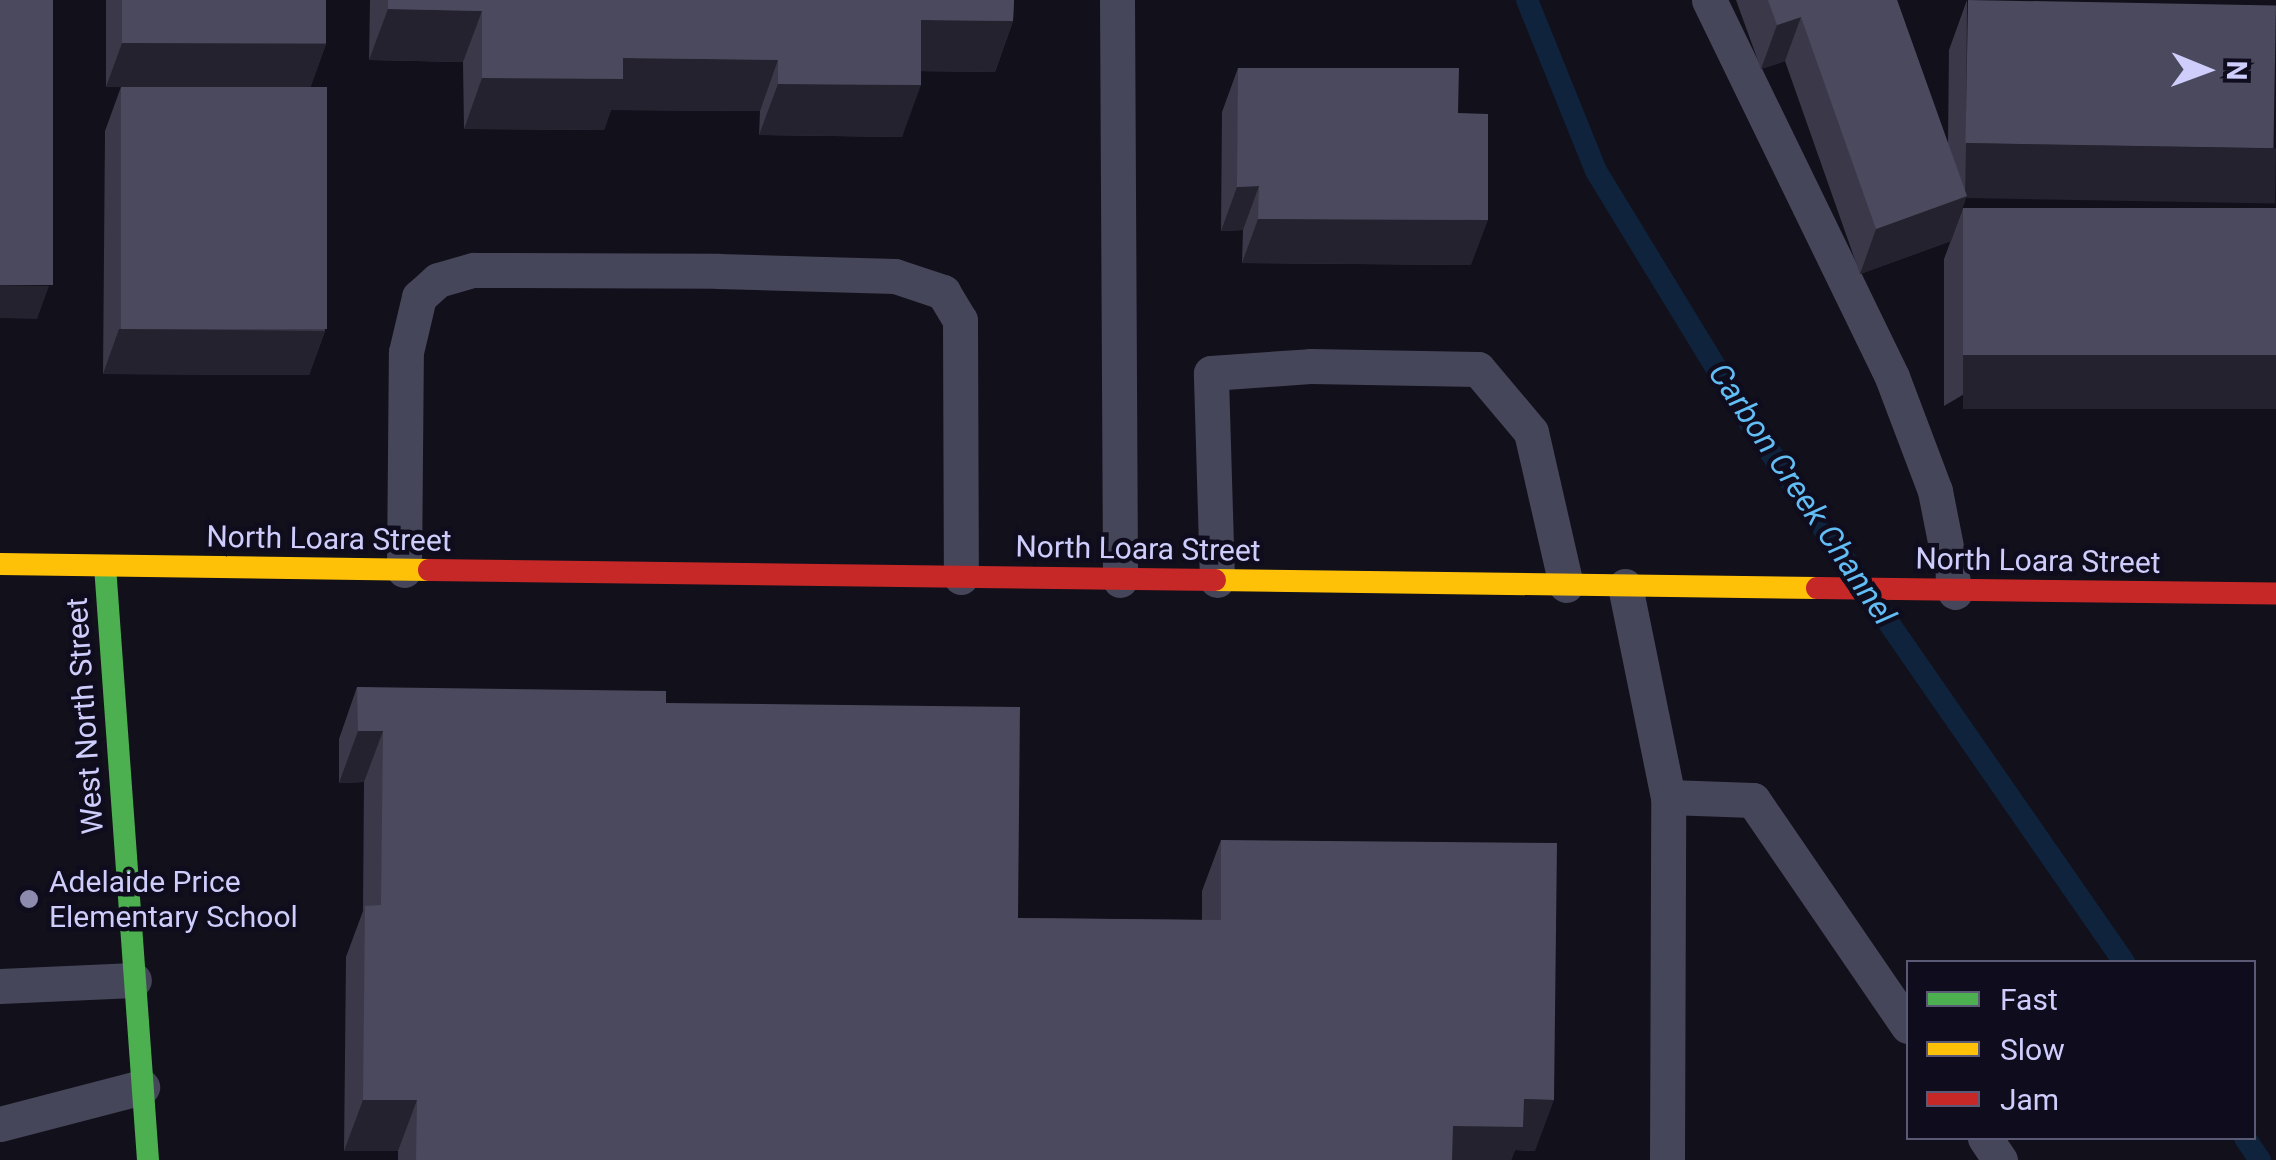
<!DOCTYPE html>
<html>
<head>
<meta charset="utf-8">
<style>
	body { margin:0 }
	#map { position:relative; width:2276px; height:1160px; overflow:hidden; background:#12101a; font-family:Roboto,sans-serif }
	div>[style] { position:absolute }
	.stream>* { height:22px; margin:-11px; padding:0 11px; transform-origin:11px; border-radius:11px; background:#0f233d }
	.lane>* { height:35px; margin:-17.5px; padding:0 17.5px; transform-origin:17.5px; border-radius:17.5px; background:#46465a }
	.fast>* { height:22px; margin:-11px; padding:0 11px; transform-origin:11px; border-radius:11px; background:#4caf50 }
	.slow>* { height:22px; margin:-11px; padding:0 11px; transform-origin:11px; border-radius:11px; background:#ffc107 }
	.jam>* { height:22px; margin:-11px; padding:0 11px; transform-origin:11px; border-radius:11px; background:#c62828 }
	.wall>* { inset:0; background:#3b3949 }
	.shaded-wall>* { inset:0; background:#24222e; transform-origin:0 0 }
	.building>* { inset:0; background:#4b495d; transform-origin:0 0 }
	.dots>* { width:28px; height:28px; translate:-50% -50%; box-sizing:border-box; border:5px solid #0f0d1d; border-radius:50% }
	span { translate:-50% -50%; white-space:nowrap; text-align:center; line-height:1.15; -webkit-text-stroke:9px #0f0d1d; paint-order:stroke }
	.street-label { font-size:30px; color:#cecdfc }
	.poi-label { font-size:30px; color:#cecdfc }
	.left { translate:0 -50%; text-align:left }
	.water-label { font-size:32px; color:#62bdf5; font-style:italic }
	.legend { position:absolute; left:1906px; top:960px; width:350px; height:180px; box-sizing:border-box; background:#0f0d1d; border:2px solid #5b5a76; margin:0; padding:12px 18px; list-style:none; font-size:30px; color:#cecdfc }
	.legend li { display:flex; align-items:center; gap:20px; height:50px }
	.legend b { width:50px; border:2px solid #5b5a76 }
	.north { position:absolute; left:2156px; top:20px; width:100px; height:100px; -webkit-text-stroke:8px #0f0d1d; paint-order:stroke; rotate:91deg; font-size:28px; font-weight:700; line-height:40px; text-align:center; color:#cecdfc }
	.north::after { content:''; display:block; margin:auto; width:35px; height:45px; background:#cecdfc; clip-path:polygon(50% 0,100% 100%,50% 72%,0 100%) }
</style>
</head>
<body>
<div id="map">
	<div class="stream">
		<div style="left:1527px;top:0;width:184px;rotate:68deg"></div>
		<div style="left:1596px;top:171px;width:292px;rotate:58.6deg"></div>
		<div style="left:1748px;top:420px;width:660px;rotate:55.25deg"></div>
		<div style="left:2245px;top:1138px;width:27px;rotate:56deg"></div>
	</div>
	<div class="lane">
		<div style="left:1117px;top:0;width:580px;rotate:89.7deg"></div>
		<div style="left:1709px;top:0;width:419px;rotate:64.1deg"></div>
		<div style="left:1892px;top:377px;width:122px;rotate:69.3deg"></div>
		<div style="left:1935px;top:491px;width:103px;rotate:78.8deg"></div>
		<div style="left:404px;top:570px;width:218px;rotate:-89.5deg"></div>
		<div style="left:406px;top:352px;width:57px;rotate:-76.7deg"></div>
		<div style="left:419px;top:297px;width:25px;rotate:-42deg"></div>
		<div style="left:438px;top:280px;width:37px;rotate:-16deg"></div>
		<div style="left:474px;top:270px;width:244px;rotate:0.2deg"></div>
		<div style="left:718px;top:271px;width:177px;rotate:1.6deg"></div>
		<div style="left:895px;top:276px;width:51px;rotate:18.4deg"></div>
		<div style="left:943px;top:292px;width:33px;rotate:59deg"></div>
		<div style="left:960px;top:320px;width:257px;rotate:89.8deg"></div>
		<div style="left:1217px;top:580px;width:207px;rotate:-91.7deg"></div>
		<div style="left:1211px;top:373px;width:99px;rotate:-4deg"></div>
		<div style="left:1310px;top:366px;width:168px;rotate:1deg"></div>
		<div style="left:1478px;top:369px;width:82px;rotate:49.9deg"></div>
		<div style="left:1531px;top:432px;width:157px;rotate:77.1deg"></div>
		<div style="left:1625px;top:586px;width:215px;rotate:78.5deg"></div>
		<div style="left:1668px;top:797px;width:85px;rotate:2deg"></div>
		<div style="left:1753px;top:800px;width:274px;rotate:55.6deg"></div>
		<div style="left:0;top:986px;width:134px;rotate:-2.6deg"></div>
		<div style="left:0;top:1124px;width:147px;rotate:-14.6deg"></div>
		<div style="left:1985px;top:1138px;width:27px;rotate:56deg"></div>
		<div style="left:1667px;top:1160px;width:363px;rotate:-89.8deg"></div>
	</div>
	<div class="fast">
		<div style="left:105px;top:566px;width:596px;rotate:85.86deg"></div>
	</div>
	<div class="slow">
		<div style="left:0;top:564px;width:429px;rotate:0.8deg"></div>
		<div style="left:1215px;top:580px;width:602px;rotate:0.76deg"></div>
	</div>
	<div class="jam">
		<div style="left:429px;top:570px;width:786px;rotate:0.73deg"></div>
		<div style="left:1817px;top:588px;width:459px;rotate:0.7deg"></div>
	</div>
	<div class="wall">
		<div style="clip-path:polygon(106px 0,326px 0,326px 44px,310px 88px,325px 331px,309px 375px,103px 374px,105px 131px,121px 87px,106px 87px)"></div>
		<div style="clip-path:polygon(370px 0,1014px 0,1013px 21px,995px 72px,921px 71px,902px 137px,759px 135px,760px 111px,611px 110px,604px 130px,464px 129px,463px 62px,369px 60px)"></div>
		<div style="clip-path:polygon(1736px 0,1897px 0,1948px 144px,1949px 50px,1967px 0,1966px 195px,1951px 241px,1860px 274px,1785px 61px,1761px 69px)"></div>
		<div style="clip-path:polygon(1238px 68px,1458px 113px,1471px 265px,1242px 263px,1243px 230px,1221px 231px,1222px 112px)"></div>
		<div style="clip-path:polygon(1963px 208px,2276px 210px,1944px 406px,1944px 259px)"></div>
		<div style="clip-path:polygon(357px 687px,666px 703px,1018px 918px,1202px 920px,1202px 891px,1221px 840px,1535px 1151px,1515px 1150px,1511px 1160px,398px 1160px,398px 1151px,344px 1151px,346px 957px,363px 911px,364px 782px,339px 783px,339px 739px)"></div>
	</div>
	<div class="shaded-wall">
		<div style="clip-path:polygon(388px 9px,482px 11px,463px 62px,369px 60px)"></div>
		<div style="clip-path:polygon(1801px 17px,1785px 61px,1761px 69px,1777px 25px)"></div>
		<div style="clip-path:polygon(921px 20px,1013px 21px,995px 72px,902px 71px)"></div>
		<div style="clip-path:polygon(122px 43px,326px 44px,310px 89px,106px 87px)"></div>
		<div style="clip-path:polygon(623px 58px,778px 60px,760px 111px,611px 110px,604px 130px,464px 129px,482px 78px)"></div>
		<div style="clip-path:polygon(778px 84px,921px 85px,902px 137px,759px 135px)"></div>
		<div style="left:1966px;top:143px;width:310px;height:55px;rotate:1deg"></div>
		<div style="clip-path:polygon(1259px 186px,1243px 230px,1221px 231px,1237px 187px)"></div>
		<div style="clip-path:polygon(1967px 196px,1951px 241px,1860px 274px,1876px 229px)"></div>
		<div style="clip-path:polygon(1258px 219px,1488px 220px,1471px 265px,1242px 263px)"></div>
		<div style="clip-path:polygon(0 285px,49px 286px,37px 319px,0 318px)"></div>
		<div style="clip-path:polygon(119px 329px,325px 331px,309px 375px,103px 374px)"></div>
		<div style="left:1963px;top:355px;width:313px;height:54px"></div>
		<div style="clip-path:polygon(358px 731px,383px 731px,364px 782px,339px 783px)"></div>
		<div style="clip-path:polygon(1524px 1099px,1554px 1100px,1535px 1151px,1515px 1150px,1511px 1160px,1440px 1160px,1453px 1126px)"></div>
		<div style="clip-path:polygon(363px 1100px,417px 1100px,398px 1151px,344px 1151px)"></div>
	</div>
	<div class="building">
		<div style="left:0;top:0;width:53px;height:285px"></div>
		<div style="left:122px;top:0;width:204px;height:43px"></div>
		<div style="clip-path:polygon(388px 0,1014px 0,1013px 21px,921px 20px,921px 85px,778px 84px,778px 60px,623px 58px,623px 79px,482px 78px,482px 11px,388px 9px)"></div>
		<div style="clip-path:polygon(1768px 0,1897px 0,1967px 196px,1876px 229px,1801px 17px,1777px 25px)"></div>
		<div style="left:1968px;top:0;width:308px;height:143px;rotate:1deg"></div>
		<div style="clip-path:polygon(1238px 68px,1459px 68px,1458px 113px,1488px 114px,1488px 220px,1258px 219px,1259px 186px,1237px 187px)"></div>
		<div style="left:121px;top:87px;width:206px;height:242px"></div>
		<div style="left:1963px;top:208px;width:313px;height:147px"></div>
		<div style="clip-path:polygon(357px 687px,666px 691px,666px 703px,1020px 707px,1018px 918px,1221px 920px,1221px 840px,1557px 843px,1554px 1100px,1524px 1099px,1523px 1127px,1453px 1126px,1452px 1160px,416px 1160px,417px 1100px,363px 1100px,365px 906px,381px 905px,383px 731px,358px 731px)"></div>
	</div>
	<div class="dots">
		<div style="left:29px;top:899px;background:#8c8bad"></div>
	</div>
	<div class="street-label">
		<span style="left:329px;top:539px;rotate:1deg">North Loara Street</span>
		<span style="left:1138px;top:549px;rotate:1deg">North Loara Street</span>
		<span style="left:2038px;top:561px;rotate:1deg">North Loara Street</span>
		<span style="left:85px;top:716px;rotate:-94deg">West North Street</span>
	</div>
	<div class="poi-label">
		<span class="left" style="left:49px;top:899px">Adelaide Price<br>Elementary School</span>
	</div>
	<div class="water-label">
		<span style="left:1802px;top:494px;rotate:56deg">Carbon Creek Channel</span>
	</div>
	<ul class="legend">
	<li><b style="height:12px;background:#4caf50"></b>Fast</li>
	<li><b style="height:12px;background:#ffc107"></b>Slow</li>
	<li><b style="height:12px;background:#c62828"></b>Jam</li>
	</ul>
	<div class="north">N</div>
</div>
</body>
</html>
